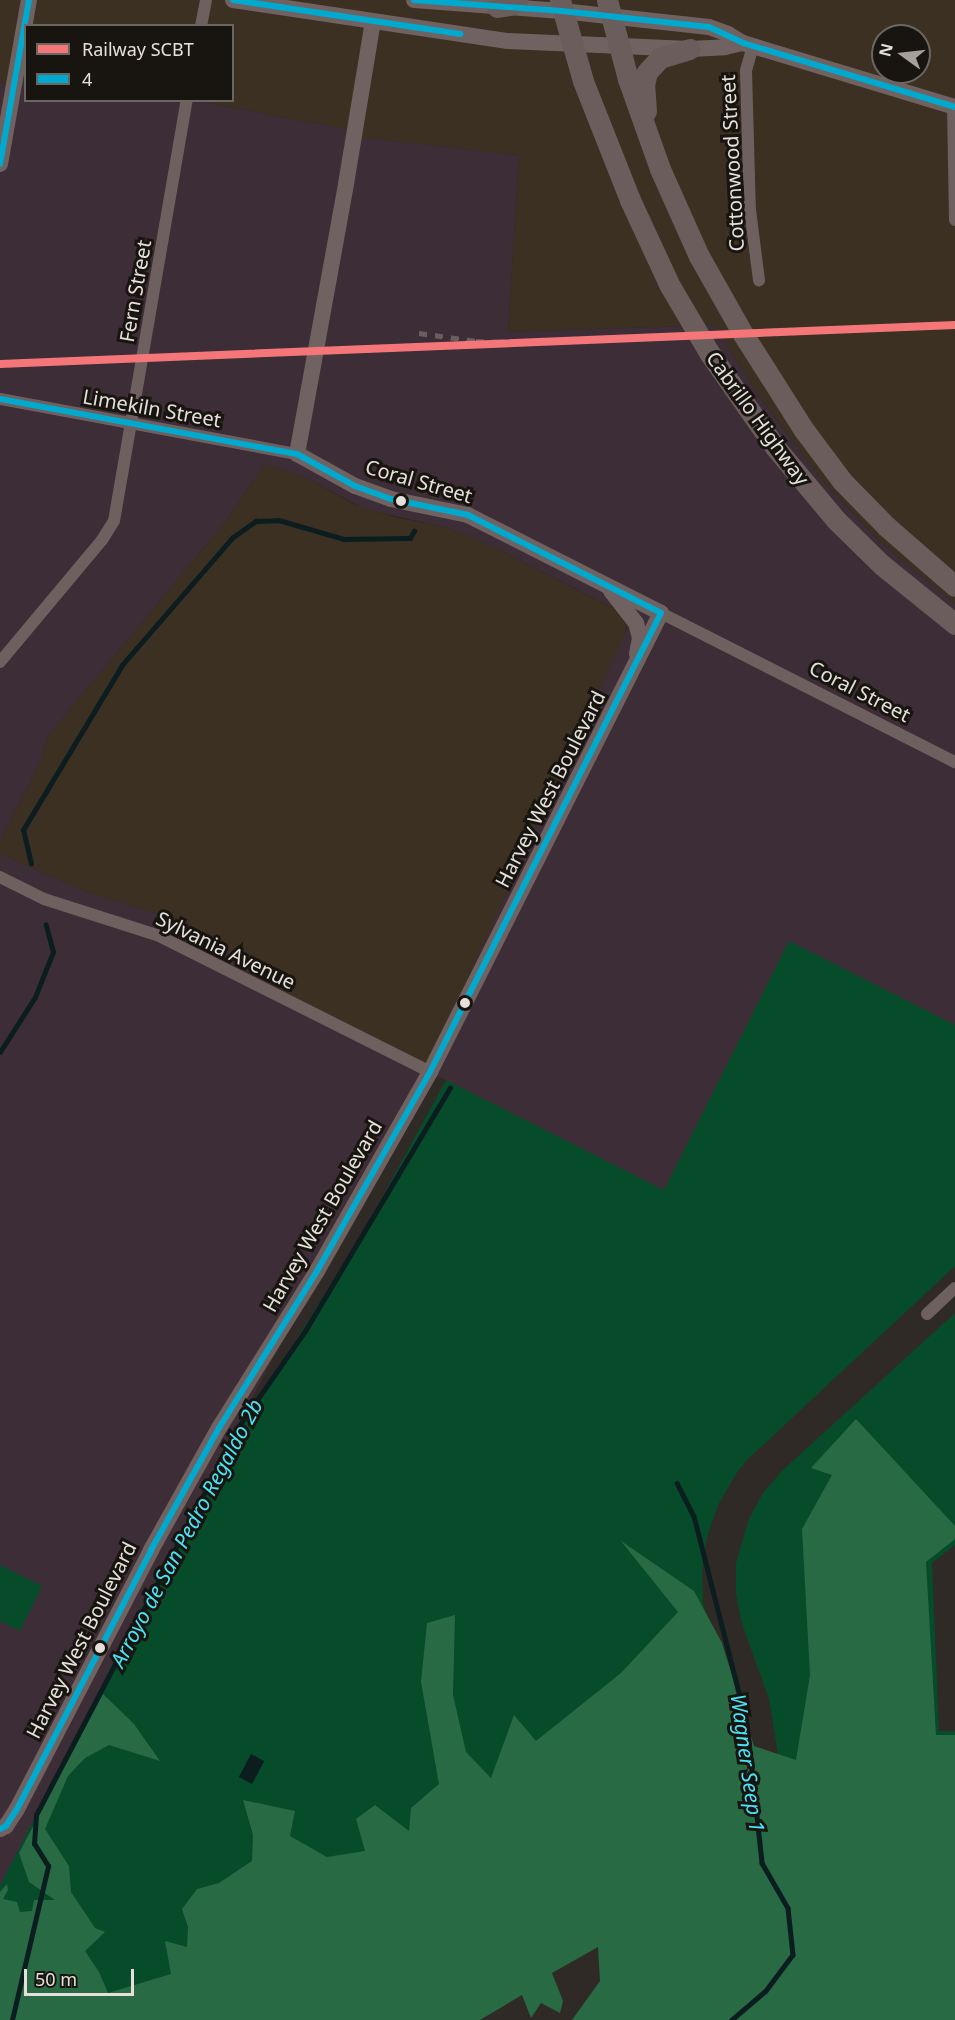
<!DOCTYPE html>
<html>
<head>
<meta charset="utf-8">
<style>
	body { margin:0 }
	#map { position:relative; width:955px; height:2020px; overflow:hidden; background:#2f2a25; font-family:"Noto Sans",sans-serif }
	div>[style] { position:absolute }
	.built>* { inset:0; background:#3b3022 }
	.industrial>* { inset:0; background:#3c2d36 }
	.green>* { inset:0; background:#064c2a }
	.forest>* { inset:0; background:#286a43 }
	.water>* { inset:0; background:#0c1d20; transform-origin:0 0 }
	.stream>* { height:4.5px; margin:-2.25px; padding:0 2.25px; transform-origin:2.25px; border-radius:2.25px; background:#0c1d20 }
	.street>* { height:12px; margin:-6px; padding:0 6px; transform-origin:6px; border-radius:6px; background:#6f6060 }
	.secondary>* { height:16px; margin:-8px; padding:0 8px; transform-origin:8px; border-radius:8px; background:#706261 }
	.highway>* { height:21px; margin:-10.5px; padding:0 10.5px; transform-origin:10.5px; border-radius:10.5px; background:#6a5d5c }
	.rail>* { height:4.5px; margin-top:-2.25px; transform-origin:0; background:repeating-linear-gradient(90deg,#675f5c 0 8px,transparent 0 16px) }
	.bus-1>* { height:6px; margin:-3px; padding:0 3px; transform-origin:3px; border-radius:3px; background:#00a9ce }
	.rail-1>* { height:8px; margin:-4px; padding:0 4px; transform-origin:4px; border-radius:4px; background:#f57679 }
	.dots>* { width:16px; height:16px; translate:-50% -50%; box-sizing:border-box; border:3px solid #181410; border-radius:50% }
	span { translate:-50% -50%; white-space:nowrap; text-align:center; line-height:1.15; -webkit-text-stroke:6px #181410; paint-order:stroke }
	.street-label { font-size:20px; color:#e5e0da }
	.water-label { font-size:21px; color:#4ae2f5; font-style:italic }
	.legend { position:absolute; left:24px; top:24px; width:210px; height:78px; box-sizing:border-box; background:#181410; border:2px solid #6a6661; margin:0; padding:8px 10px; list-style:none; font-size:18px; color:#e5e0da }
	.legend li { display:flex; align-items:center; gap:12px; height:30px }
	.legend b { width:30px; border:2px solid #6a6661 }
	.north { position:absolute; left:871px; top:24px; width:60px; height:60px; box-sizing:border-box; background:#181410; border:2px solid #6a6661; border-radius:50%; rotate:285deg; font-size:16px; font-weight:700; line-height:24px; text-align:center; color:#e5e0da }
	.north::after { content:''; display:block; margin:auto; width:21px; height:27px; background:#a5a09b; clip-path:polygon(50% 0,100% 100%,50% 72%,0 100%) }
	.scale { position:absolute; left:24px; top:1969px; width:110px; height:27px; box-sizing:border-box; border:3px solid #e5e0da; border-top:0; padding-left:8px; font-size:18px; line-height:21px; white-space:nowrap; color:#e5e0da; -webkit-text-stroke:4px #181410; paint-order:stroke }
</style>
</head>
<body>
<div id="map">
	<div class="built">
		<div style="clip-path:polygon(evenodd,0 0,955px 0,955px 604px,878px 540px,821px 479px,761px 399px,714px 325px,508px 332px,519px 155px,356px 137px,357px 131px,198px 101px,232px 100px,232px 26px,26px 26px,25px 73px,18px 71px,14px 85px,0 82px,0 0,883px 36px,919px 36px,919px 72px,883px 72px,883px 36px)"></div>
		<div style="clip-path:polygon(265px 464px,309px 479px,353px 504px,394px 517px,444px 527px,477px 539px,615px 609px,626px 622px,625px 636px,426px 1070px,245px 980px,254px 962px,164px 916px,82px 890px,0 854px,0 841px,42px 758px,47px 737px,225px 522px)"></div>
	</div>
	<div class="industrial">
		<div style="clip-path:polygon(18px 71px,25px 73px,26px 100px,198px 101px,357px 131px,357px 137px,519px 155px,508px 332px,714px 325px,761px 399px,821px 479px,878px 540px,955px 604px,955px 1026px,663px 1191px,426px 1070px,151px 1589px,0 1887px,0 854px,82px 890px,164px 916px,254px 962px,246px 979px,426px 1070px,627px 629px,625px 619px,618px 610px,477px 539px,444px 527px,365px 509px,309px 479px,265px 464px,225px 522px,47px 737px,42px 758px,0 841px,0 82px,14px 85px)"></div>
	</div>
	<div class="green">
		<div style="clip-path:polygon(789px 941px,955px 1025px,955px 1266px,746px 1461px,736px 1474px,718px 1505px,707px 1537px,702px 1570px,703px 1603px,744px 1756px,778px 1755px,769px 1699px,742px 1624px,736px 1594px,736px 1563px,749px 1519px,763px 1493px,783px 1470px,955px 1313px,955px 1545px,932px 1563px,939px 1731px,955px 1731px,955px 2020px,621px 1901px,393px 2020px,0 2020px,0 1886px,151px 1588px,217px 1466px,361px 1236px,446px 1080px,664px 1190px)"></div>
		<div style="clip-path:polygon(0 1565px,42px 1586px,20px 1631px,0 1621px)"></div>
	</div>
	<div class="forest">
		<div style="clip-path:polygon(856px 1419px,955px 1526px,955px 1539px,926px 1562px,936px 1735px,955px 1735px,955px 2020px,572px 2020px,600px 1981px,598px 1947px,552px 1973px,563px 2001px,560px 2013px,541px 2003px,531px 2018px,522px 1995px,480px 2020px,0 2020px,0 1892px,7px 1884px,8px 1890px,3px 1899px,17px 1902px,20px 1912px,32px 1911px,34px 1900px,55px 1900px,29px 1882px,19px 1853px,103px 1694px,134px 1724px,160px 1761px,109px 1745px,85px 1758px,68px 1776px,45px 1829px,69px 1866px,71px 1892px,95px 1928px,105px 1932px,85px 1951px,99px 1972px,108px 1993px,171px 1974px,165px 1941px,187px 1947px,188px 1927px,182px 1909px,197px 1889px,219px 1883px,252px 1861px,253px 1835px,243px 1800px,295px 1811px,290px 1836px,327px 1857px,365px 1851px,356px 1819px,375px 1805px,409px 1831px,411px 1808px,439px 1784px,421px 1682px,427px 1623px,455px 1615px,453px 1695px,466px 1752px,491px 1778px,514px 1715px,536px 1741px,621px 1673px,678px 1612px,621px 1541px,694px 1591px,722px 1643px,754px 1746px,796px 1760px,810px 1675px,802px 1529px,832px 1475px,811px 1468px)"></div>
	</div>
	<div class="water">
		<div style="left:251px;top:1754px;width:15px;height:26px;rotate:28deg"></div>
	</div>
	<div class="stream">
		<div style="left:31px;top:864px;width:35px;rotate:-103deg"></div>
		<div style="left:23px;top:830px;width:192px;rotate:-59deg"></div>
		<div style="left:122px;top:665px;width:169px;rotate:-49.1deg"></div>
		<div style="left:233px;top:537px;width:28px;rotate:-35deg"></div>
		<div style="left:256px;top:521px;width:23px;rotate:-2deg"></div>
		<div style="left:279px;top:520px;width:68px;rotate:16.3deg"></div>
		<div style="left:344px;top:539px;width:66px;rotate:-0.9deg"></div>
		<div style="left:410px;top:538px;width:8px;rotate:-60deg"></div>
		<div style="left:0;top:1052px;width:65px;rotate:-57.5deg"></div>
		<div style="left:35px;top:997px;width:48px;rotate:-68.2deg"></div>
		<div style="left:53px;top:952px;width:28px;rotate:-105deg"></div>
		<div style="left:677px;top:1483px;width:37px;rotate:63deg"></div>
		<div style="left:694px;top:1516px;width:215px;rotate:75.7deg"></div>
		<div style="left:747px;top:1724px;width:140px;rotate:83.8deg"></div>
		<div style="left:762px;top:1863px;width:52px;rotate:60deg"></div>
		<div style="left:788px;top:1908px;width:47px;rotate:83.9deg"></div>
		<div style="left:793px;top:1955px;width:45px;rotate:126.9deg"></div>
		<div style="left:766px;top:1991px;width:45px;rotate:139.5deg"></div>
		<div style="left:12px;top:2020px;width:158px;rotate:-76.8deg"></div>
		<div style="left:48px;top:1866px;width:26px;rotate:-122deg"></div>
		<div style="left:34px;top:1844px;width:29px;rotate:-86deg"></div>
		<div style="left:36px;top:1815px;width:439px;rotate:-62.4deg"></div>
		<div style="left:239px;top:1426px;width:116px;rotate:-55.2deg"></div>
		<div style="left:305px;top:1331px;width:283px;rotate:-59.2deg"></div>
	</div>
	<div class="street">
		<div style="left:201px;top:26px;width:26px;rotate:-79deg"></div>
		<div style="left:753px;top:46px;width:26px;rotate:106deg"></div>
		<div style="left:746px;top:71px;width:139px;rotate:88.4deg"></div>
		<div style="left:750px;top:210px;width:71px;rotate:82.7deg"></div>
		<div style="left:953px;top:106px;width:114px;rotate:89deg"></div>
		<div style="left:0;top:399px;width:302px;rotate:10.5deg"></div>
		<div style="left:661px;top:613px;width:330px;rotate:26.9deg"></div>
		<div style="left:0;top:662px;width:159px;rotate:-50.1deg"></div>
		<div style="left:102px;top:540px;width:22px;rotate:-58deg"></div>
		<div style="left:114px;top:521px;width:427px;rotate:-80.2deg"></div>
		<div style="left:0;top:877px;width:49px;rotate:26.6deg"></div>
		<div style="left:44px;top:899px;width:119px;rotate:17.7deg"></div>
		<div style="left:157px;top:935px;width:305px;rotate:26.6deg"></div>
		<div style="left:927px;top:1314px;width:38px;rotate:-43deg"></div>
	</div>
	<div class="secondary">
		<div style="left:233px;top:0;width:278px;rotate:8.5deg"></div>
		<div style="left:508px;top:41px;width:182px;rotate:2.5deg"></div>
		<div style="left:690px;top:49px;width:35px;rotate:-3deg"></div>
		<div style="left:725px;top:47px;width:18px;rotate:-13deg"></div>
		<div style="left:414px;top:0;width:148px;rotate:4.3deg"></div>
		<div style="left:562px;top:11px;width:148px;rotate:6.2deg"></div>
		<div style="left:709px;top:27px;width:20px;rotate:20deg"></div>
		<div style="left:728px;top:34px;width:17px;rotate:31deg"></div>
		<div style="left:743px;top:43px;width:221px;rotate:16.8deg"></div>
		<div style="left:0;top:164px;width:167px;rotate:-80deg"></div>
		<div style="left:611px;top:591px;width:41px;rotate:52deg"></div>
		<div style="left:636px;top:623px;width:16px;rotate:75deg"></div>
		<div style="left:640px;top:638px;width:16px;rotate:101deg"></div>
		<div style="left:0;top:1829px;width:7px;rotate:-27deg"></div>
		<div style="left:6px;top:1826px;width:20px;rotate:-57deg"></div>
		<div style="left:17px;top:1809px;width:292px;rotate:-62.6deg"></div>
		<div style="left:151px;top:1550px;width:140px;rotate:-60.9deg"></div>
		<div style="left:219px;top:1428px;width:185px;rotate:-58deg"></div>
		<div style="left:317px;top:1271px;width:229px;rotate:-60.4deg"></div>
		<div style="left:430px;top:1072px;width:514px;rotate:-63.29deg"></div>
		<div style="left:661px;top:613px;width:216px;rotate:-153.1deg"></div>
		<div style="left:468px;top:515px;width:79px;rotate:-168.3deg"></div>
		<div style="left:391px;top:499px;width:38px;rotate:-160deg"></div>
		<div style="left:355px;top:486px;width:66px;rotate:-151.1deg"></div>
		<div style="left:297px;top:454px;width:274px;rotate:-79.7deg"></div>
		<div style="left:346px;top:184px;width:165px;rotate:-80.6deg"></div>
	</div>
	<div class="highway">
		<div style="left:560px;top:0;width:84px;rotate:74.1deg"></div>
		<div style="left:583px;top:81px;width:128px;rotate:68.4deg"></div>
		<div style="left:630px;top:200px;width:95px;rotate:65.1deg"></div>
		<div style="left:670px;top:286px;width:79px;rotate:59.5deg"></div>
		<div style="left:710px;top:354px;width:113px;rotate:55deg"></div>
		<div style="left:775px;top:447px;width:95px;rotate:50.1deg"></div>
		<div style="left:836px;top:520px;width:64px;rotate:44.4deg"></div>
		<div style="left:882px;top:565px;width:94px;rotate:38.9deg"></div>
		<div style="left:607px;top:0;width:82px;rotate:75.1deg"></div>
		<div style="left:628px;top:79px;width:96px;rotate:70.4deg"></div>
		<div style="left:660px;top:169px;width:95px;rotate:65.9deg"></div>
		<div style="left:699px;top:256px;width:90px;rotate:60.6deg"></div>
		<div style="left:743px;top:334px;width:114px;rotate:57.6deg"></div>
		<div style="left:804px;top:430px;width:64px;rotate:53.3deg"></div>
		<div style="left:842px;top:481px;width:63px;rotate:45.6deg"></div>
		<div style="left:886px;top:526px;width:91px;rotate:41deg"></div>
		<div style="left:497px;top:7px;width:13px;rotate:-9deg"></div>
		<div style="left:510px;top:5px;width:9px;rotate:-36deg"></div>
		<div style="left:646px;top:111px;width:26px;rotate:-94deg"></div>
		<div style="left:644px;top:85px;width:13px;rotate:-77deg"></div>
		<div style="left:647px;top:72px;width:19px;rotate:-47deg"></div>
		<div style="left:660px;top:58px;width:31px;rotate:-17deg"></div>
	</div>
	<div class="rail">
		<div style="left:419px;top:333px;width:58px;rotate:8deg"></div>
		<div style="left:476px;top:341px;width:59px;rotate:1.9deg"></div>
	</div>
	<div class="bus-1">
		<div style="left:233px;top:0;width:230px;rotate:8.5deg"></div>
		<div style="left:414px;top:0;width:148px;rotate:4.3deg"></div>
		<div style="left:562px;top:11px;width:148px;rotate:6.2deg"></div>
		<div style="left:709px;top:27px;width:38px;rotate:25deg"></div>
		<div style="left:743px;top:43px;width:221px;rotate:16.8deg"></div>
		<div style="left:0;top:164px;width:167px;rotate:-80deg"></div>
		<div style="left:0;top:399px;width:302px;rotate:10.5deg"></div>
		<div style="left:297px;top:454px;width:66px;rotate:28.9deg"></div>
		<div style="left:355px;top:486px;width:38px;rotate:20deg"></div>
		<div style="left:391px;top:499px;width:79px;rotate:11.7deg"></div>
		<div style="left:468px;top:515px;width:216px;rotate:26.9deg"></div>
		<div style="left:0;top:1829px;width:7px;rotate:-27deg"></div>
		<div style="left:6px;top:1826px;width:20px;rotate:-57deg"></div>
		<div style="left:17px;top:1809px;width:292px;rotate:-62.6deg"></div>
		<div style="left:151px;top:1550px;width:140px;rotate:-60.9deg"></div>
		<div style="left:219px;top:1428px;width:185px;rotate:-58deg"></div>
		<div style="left:317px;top:1271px;width:229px;rotate:-60.4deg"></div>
		<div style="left:430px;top:1072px;width:514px;rotate:-63.29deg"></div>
	</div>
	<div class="rail-1">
		<div style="left:0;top:364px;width:956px;rotate:-2.34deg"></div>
	</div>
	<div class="dots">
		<div style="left:401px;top:501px;background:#e5e0da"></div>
		<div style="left:465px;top:1003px;background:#e5e0da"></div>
		<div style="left:100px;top:1648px;background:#e5e0da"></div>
	</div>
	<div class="street-label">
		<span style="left:732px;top:163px;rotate:-93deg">Cottonwood Street</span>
		<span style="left:135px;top:291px;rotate:-80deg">Fern Street</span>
		<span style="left:152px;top:408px;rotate:10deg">Limekiln Street</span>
		<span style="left:758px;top:418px;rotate:54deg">Cabrillo Highway</span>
		<span style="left:419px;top:481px;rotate:16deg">Coral Street</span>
		<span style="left:860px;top:691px;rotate:27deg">Coral Street</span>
		<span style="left:550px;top:789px;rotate:-63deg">Harvey West Boulevard</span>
		<span style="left:226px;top:950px;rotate:26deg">Sylvania Avenue</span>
		<span style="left:322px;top:1216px;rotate:-60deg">Harvey West Boulevard</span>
		<span style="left:81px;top:1640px;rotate:-63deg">Harvey West Boulevard</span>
	</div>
	<div class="water-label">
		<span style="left:186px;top:1533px;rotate:-62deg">Arroyo de San Pedro Regaldo 2b</span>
		<span style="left:748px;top:1763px;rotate:82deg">Wagner Seep 1</span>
	</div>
	<ul class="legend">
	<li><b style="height:8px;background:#f57679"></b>Railway SCBT</li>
	<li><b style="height:8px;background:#00a9ce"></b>4</li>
	</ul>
	<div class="north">N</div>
	<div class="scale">50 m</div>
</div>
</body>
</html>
